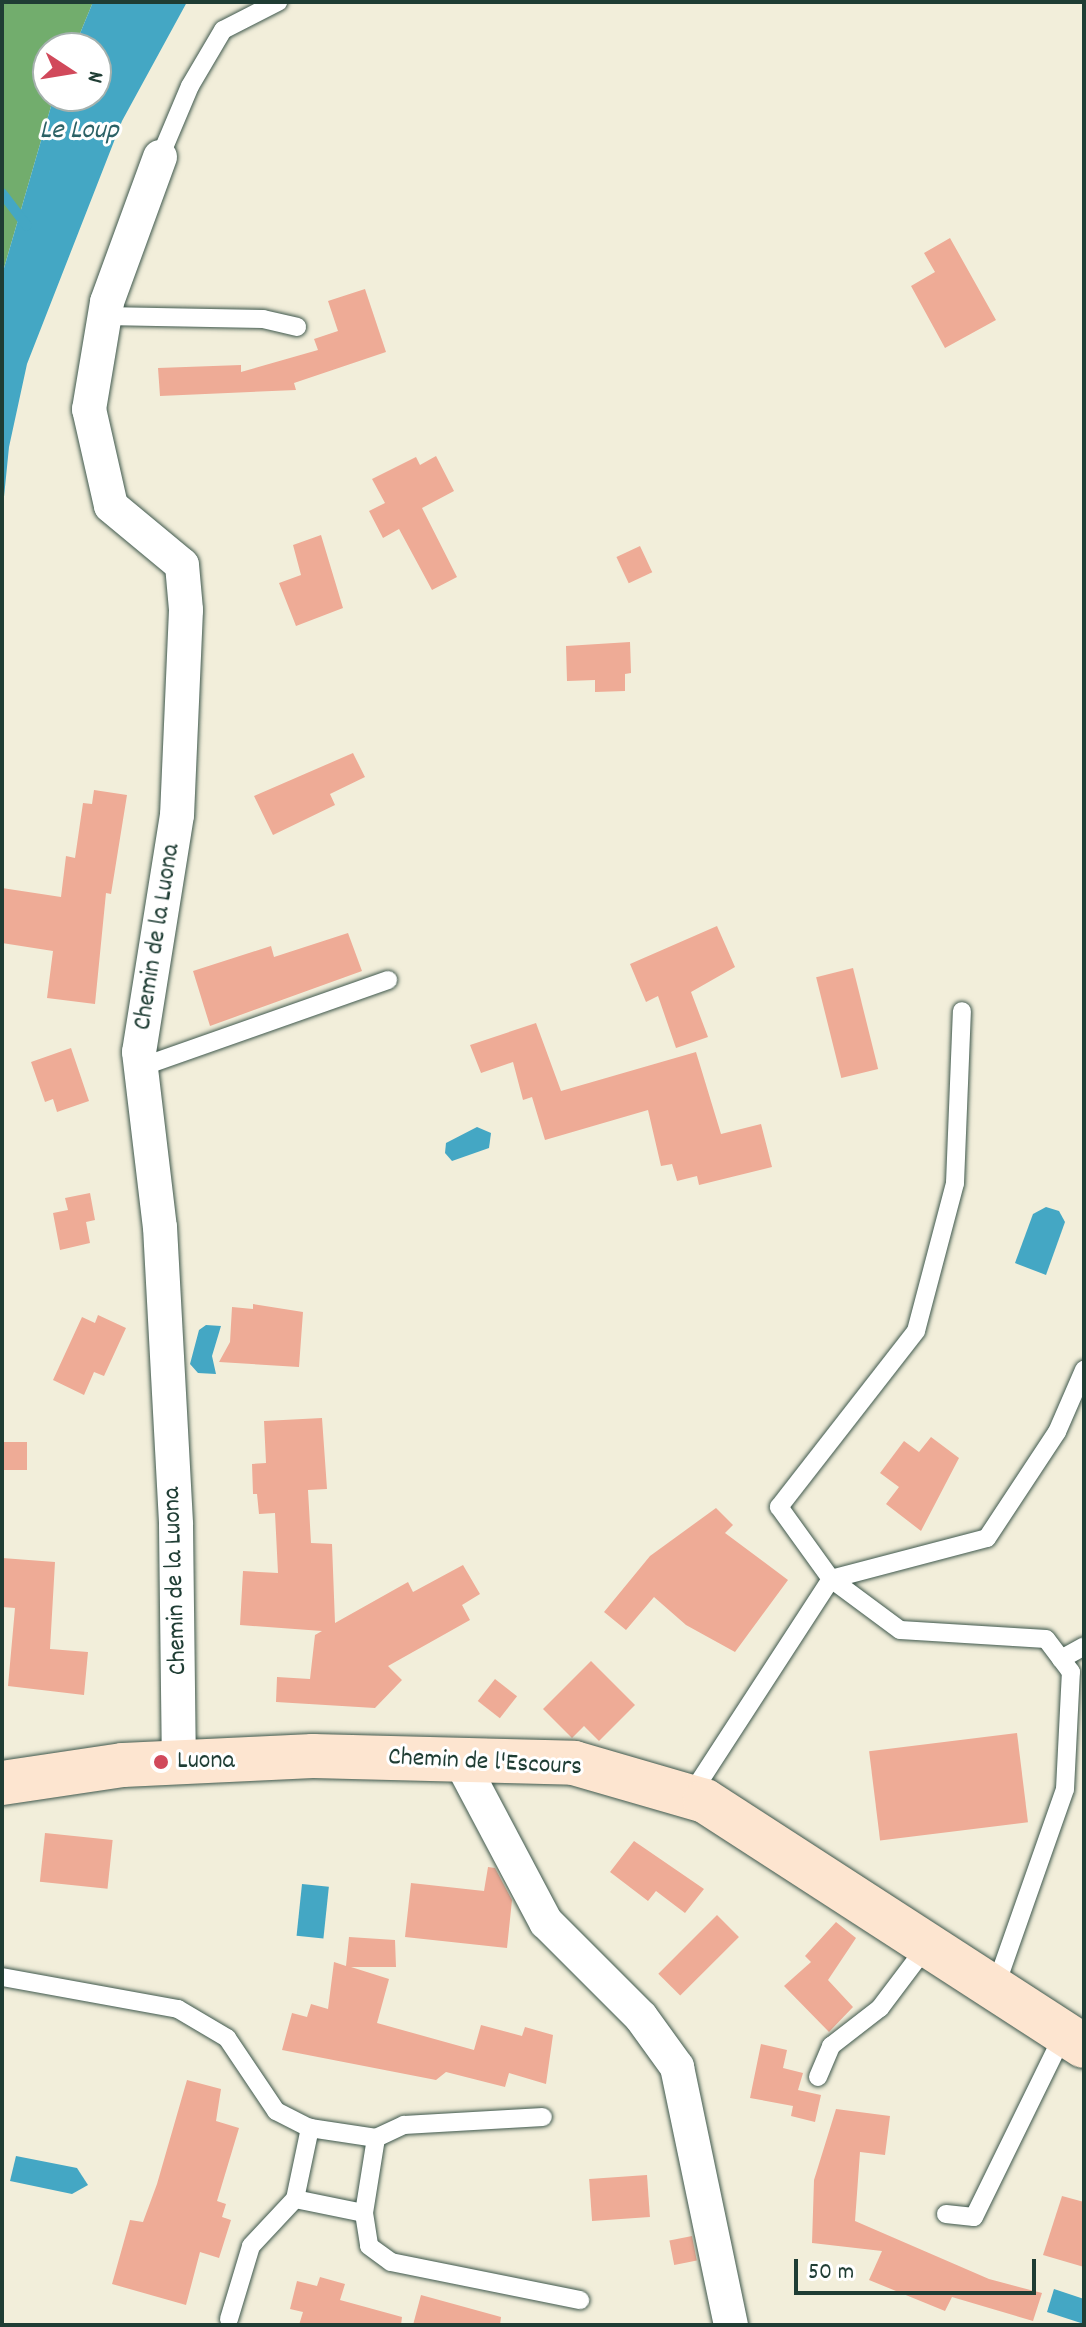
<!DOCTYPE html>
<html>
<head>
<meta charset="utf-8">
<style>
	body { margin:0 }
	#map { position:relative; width:1086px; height:2327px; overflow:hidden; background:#f2eeda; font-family:Dekko,sans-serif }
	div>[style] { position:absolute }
	.forest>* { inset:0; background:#72ad6d }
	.water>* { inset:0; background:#44a7c4; transform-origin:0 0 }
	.stream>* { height:10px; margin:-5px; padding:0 5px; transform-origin:5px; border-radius:5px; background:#44a7c4 }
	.building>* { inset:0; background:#eeab96; transform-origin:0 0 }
	.roads { filter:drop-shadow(0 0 2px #3f584d) drop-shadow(0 0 2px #3f584d) }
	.lane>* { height:18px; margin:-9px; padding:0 9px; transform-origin:9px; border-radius:9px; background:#fff }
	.street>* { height:34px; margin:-17px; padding:0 17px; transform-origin:17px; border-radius:17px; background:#fff }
	.secondary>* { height:44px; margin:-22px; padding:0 22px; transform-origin:22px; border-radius:22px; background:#fde5d0 }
	.dots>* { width:22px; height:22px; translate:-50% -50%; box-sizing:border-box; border:4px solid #fff; border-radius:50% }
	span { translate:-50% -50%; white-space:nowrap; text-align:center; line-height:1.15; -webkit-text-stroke:6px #fff; paint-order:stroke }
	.street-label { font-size:26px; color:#1f3d34 }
	.poi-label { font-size:26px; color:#1f3d34 }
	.left { translate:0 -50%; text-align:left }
	.water-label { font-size:28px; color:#2c6266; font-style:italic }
	.frame { position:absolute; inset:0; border:4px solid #1f3d34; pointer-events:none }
	.north { position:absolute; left:32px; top:32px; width:80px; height:80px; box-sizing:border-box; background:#fff; border:2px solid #a5b1ae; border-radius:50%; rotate:102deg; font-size:22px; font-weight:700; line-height:32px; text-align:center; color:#1f3d34 }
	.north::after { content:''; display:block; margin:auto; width:28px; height:36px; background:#d1495b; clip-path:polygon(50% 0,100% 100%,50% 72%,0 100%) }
	.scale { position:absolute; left:794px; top:2259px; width:242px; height:36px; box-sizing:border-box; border:4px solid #1f3d34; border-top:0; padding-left:10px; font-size:24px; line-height:28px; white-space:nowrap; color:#1f3d34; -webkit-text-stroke:6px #fff; paint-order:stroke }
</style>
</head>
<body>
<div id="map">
	<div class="forest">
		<div style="clip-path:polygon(2px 2px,93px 2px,74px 48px,48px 48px,48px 96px,54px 96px,2px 275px)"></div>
	</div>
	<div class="water">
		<div style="clip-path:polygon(93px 2px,187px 2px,122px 121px,27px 364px,9px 447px,2px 517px,2px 275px,54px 96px,96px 96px,96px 48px,74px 48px)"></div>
		<div style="clip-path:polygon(477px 1127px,491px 1133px,489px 1148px,452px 1161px,445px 1153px,446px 1143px)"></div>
		<div style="clip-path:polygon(1046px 1207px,1059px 1211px,1065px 1222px,1046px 1275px,1015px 1263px,1033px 1214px)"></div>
		<div style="clip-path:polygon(206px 1325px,221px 1326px,212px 1356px,216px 1374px,198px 1373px,190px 1364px,199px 1330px)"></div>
		<div style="left:302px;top:1884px;width:27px;height:52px;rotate:6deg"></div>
		<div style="clip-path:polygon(16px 2156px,77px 2168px,88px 2185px,72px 2194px,10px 2181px)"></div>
		<div style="clip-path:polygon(1054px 2289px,1084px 2299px,1084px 2324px,1047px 2312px)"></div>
	</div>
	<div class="stream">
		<div style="left:2px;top:193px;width:41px;rotate:52.9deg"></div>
	</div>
	<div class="building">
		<div style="clip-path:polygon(950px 238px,996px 320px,945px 348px,911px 286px,935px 272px,924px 253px)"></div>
		<div style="clip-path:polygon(365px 289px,386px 352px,294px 383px,296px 390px,160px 396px,158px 368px,241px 365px,241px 372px,318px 350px,314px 339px,338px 331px,328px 301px)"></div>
		<div style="clip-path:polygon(436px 456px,454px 491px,422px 508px,457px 577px,432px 590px,399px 529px,383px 538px,369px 511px,385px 503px,372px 479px,416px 457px,420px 465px)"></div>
		<div style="clip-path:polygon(321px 535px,343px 608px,296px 626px,279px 583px,301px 575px,293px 545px)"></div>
		<div style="left:640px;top:546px;width:29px;height:26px;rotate:65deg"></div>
		<div style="clip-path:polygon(630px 642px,631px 673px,625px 674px,625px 691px,595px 692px,595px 680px,567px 681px,566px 646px)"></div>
		<div style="clip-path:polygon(353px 753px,365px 777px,330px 794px,335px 805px,273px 835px,254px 796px)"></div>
		<div style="clip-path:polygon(94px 790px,127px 795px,111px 894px,106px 893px,95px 1004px,47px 998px,53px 951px,2px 943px,2px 888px,61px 897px,66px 856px,75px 858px,83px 803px,92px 804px)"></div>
		<div style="clip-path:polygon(717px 926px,735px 967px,691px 992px,708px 1037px,676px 1048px,658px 996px,646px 1002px,630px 964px)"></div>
		<div style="clip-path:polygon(348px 933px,362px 971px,210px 1026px,193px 971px,271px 946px,274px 957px)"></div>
		<div style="left:853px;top:968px;width:104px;height:38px;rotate:76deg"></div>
		<div style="clip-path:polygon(536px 1023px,561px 1091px,696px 1052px,721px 1134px,761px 1124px,772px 1167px,699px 1185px,697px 1176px,677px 1181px,672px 1164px,661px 1166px,648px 1110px,545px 1140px,532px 1097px,523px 1100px,513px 1062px,481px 1073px,470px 1045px)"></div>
		<div style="clip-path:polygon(71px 1048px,89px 1101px,57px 1112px,53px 1099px,45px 1102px,31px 1062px)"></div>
		<div style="clip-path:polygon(90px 1193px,95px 1220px,86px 1222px,90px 1243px,60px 1250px,53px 1213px,68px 1210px,65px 1198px)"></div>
		<div style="clip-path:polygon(253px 1304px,303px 1312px,299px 1367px,219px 1362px,230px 1342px,232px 1307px,253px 1309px)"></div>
		<div style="clip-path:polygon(98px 1315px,126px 1328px,104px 1376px,94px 1372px,84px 1395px,53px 1380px,82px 1317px,95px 1323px)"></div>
		<div style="clip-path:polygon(322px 1418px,327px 1489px,308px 1490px,311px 1543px,332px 1544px,335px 1623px,408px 1582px,413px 1592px,463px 1565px,480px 1594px,462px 1605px,470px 1620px,388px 1666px,402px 1680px,375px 1708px,276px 1702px,277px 1677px,310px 1679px,315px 1635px,322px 1631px,240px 1625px,243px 1571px,278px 1573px,275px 1513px,259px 1514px,257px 1494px,253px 1494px,252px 1464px,266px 1463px,264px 1421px)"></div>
		<div style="clip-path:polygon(931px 1437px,959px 1458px,921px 1531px,886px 1504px,899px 1487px,880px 1473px,904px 1441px,919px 1452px)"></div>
		<div style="left:2px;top:1442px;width:25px;height:28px"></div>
		<div style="clip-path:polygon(716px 1508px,733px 1525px,725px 1533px,788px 1580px,735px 1652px,686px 1625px,654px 1597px,626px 1630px,604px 1612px,650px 1556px)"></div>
		<div style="clip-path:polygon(2px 1558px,55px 1562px,50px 1649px,88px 1652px,84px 1695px,8px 1686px,15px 1608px,2px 1607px)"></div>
		<div style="clip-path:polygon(591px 1661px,635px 1705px,599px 1741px,584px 1726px,572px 1738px,543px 1709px)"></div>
		<div style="left:495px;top:1679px;width:28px;height:28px;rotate:38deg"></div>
		<div style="left:1017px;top:1733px;width:90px;height:149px;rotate:83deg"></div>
		<div style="left:45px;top:1833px;width:68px;height:49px;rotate:6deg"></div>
		<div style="clip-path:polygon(634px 1841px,704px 1889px,685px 1913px,656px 1891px,648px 1901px,610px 1872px)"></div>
		<div style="clip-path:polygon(488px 1867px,495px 1868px,512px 1900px,507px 1948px,405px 1937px,411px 1883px,484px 1891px)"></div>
		<div style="left:717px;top:1915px;width:31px;height:83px;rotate:45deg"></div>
		<div style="clip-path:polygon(836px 1922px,856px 1938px,828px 1980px,853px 2007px,829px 2032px,784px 1986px,811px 1962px,805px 1956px)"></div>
		<div style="clip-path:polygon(349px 1937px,395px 1940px,396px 1967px,351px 1967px,389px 1979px,377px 2023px,474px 2050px,481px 2025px,522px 2036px,525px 2027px,553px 2035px,546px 2084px,509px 2073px,505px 2087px,446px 2072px,436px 2080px,282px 2050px,292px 2013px,307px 2017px,311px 2004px,328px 2009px,334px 1962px,346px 1966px)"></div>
		<div style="clip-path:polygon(761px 2044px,787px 2050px,783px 2068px,803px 2073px,798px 2090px,821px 2095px,815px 2122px,791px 2116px,793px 2106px,750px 2098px)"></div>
		<div style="clip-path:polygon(187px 2080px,221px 2089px,216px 2121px,239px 2128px,217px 2201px,226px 2204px,222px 2217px,231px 2220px,219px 2258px,200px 2252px,186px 2305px,112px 2284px,130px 2220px,143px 2222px,157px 2184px)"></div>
		<div style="clip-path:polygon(836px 2109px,890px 2116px,885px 2155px,860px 2152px,855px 2221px,989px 2279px,1042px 2293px,1033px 2321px,952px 2297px,945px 2311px,869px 2280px,882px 2251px,812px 2243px,814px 2180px)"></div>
		<div style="left:647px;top:2175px;width:42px;height:58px;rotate:86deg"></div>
		<div style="clip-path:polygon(1062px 2196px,1084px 2202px,1084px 2267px,1043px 2255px)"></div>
		<div style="left:692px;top:2236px;width:25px;height:23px;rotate:79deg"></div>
		<div style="clip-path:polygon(320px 2277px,345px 2284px,340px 2300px,402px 2317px,401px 2325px,299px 2325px,303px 2312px,290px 2309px,297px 2281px,317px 2286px)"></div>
		<div style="clip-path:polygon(421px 2295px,501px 2317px,500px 2325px,413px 2325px)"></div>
	</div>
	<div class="roads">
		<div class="lane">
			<div style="left:160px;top:157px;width:77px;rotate:-67.1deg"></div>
			<div style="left:190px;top:86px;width:65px;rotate:-59.5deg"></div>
			<div style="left:223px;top:30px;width:62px;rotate:-27deg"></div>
			<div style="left:104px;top:316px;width:159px;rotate:1.1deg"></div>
			<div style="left:263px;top:319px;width:35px;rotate:13deg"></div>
			<div style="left:141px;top:1067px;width:262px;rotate:-19.4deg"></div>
			<div style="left:1061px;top:1659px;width:26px;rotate:-29deg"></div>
			<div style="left:690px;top:1796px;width:259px;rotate:-57deg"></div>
			<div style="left:831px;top:1579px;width:89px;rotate:-125.8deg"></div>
			<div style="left:779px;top:1507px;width:223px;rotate:-52.1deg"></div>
			<div style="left:916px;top:1331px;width:153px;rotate:-75.2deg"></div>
			<div style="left:955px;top:1183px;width:172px;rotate:-87.7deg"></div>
			<div style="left:2px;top:1977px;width:179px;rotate:10.3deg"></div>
			<div style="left:178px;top:2009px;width:57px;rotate:30.6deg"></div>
			<div style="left:227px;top:2038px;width:88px;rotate:56.1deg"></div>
			<div style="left:276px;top:2111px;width:38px;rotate:27deg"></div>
			<div style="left:310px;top:2128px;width:67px;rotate:8.6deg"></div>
			<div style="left:376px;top:2138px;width:76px;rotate:99.1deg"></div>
			<div style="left:364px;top:2213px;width:33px;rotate:81deg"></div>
			<div style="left:369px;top:2246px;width:27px;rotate:36deg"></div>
			<div style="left:391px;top:2262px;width:193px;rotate:11.4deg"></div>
			<div style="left:995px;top:1988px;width:211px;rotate:-70.6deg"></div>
			<div style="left:1065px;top:1789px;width:117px;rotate:-87.1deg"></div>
			<div style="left:1071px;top:1672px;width:41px;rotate:-127.1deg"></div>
			<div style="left:1046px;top:1639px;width:146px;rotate:-176.5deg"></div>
			<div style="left:900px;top:1630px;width:86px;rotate:-143.5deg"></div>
			<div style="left:831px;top:1579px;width:161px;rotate:-14.7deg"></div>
			<div style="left:987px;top:1538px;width:127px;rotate:-56.6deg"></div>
			<div style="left:1057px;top:1432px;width:68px;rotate:-66.5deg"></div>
			<div style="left:818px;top:2077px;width:34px;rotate:-67deg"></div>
			<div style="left:831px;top:2046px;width:62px;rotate:-37.8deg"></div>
			<div style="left:880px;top:2008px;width:76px;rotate:-53deg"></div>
			<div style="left:376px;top:2138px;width:31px;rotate:-25deg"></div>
			<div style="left:404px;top:2125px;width:139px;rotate:-3.3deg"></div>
			<div style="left:295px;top:2199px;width:73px;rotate:-78.1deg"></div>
			<div style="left:946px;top:2214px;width:28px;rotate:6deg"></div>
			<div style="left:974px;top:2217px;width:203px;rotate:-63.9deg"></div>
			<div style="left:229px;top:2319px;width:76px;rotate:-73.2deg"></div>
			<div style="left:251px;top:2246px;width:64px;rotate:-46.9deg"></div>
			<div style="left:295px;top:2199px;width:70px;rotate:11.5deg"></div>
		</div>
		<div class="street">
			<div style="left:160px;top:157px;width:154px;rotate:110.1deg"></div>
			<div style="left:107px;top:302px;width:109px;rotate:99.5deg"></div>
			<div style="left:89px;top:409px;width:99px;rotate:77.2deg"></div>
			<div style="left:111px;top:506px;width:92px;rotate:39.7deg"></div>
			<div style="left:182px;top:565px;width:45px;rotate:84.9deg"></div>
			<div style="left:186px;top:610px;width:205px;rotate:92.5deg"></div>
			<div style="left:177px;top:815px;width:240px;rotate:99.1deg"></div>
			<div style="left:139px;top:1052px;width:176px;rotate:83.2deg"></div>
			<div style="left:160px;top:1227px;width:298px;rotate:86.9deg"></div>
			<div style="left:176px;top:1525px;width:237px;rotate:89.3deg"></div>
			<div style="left:459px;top:1758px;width:186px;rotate:62.1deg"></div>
			<div style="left:546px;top:1922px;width:134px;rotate:45deg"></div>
			<div style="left:641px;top:2017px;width:62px;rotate:54.2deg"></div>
			<div style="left:677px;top:2067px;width:264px;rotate:78.2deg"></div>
		</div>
		<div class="secondary">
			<div style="left:2px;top:1783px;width:122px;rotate:-8.5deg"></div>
			<div style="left:123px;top:1765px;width:190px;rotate:-2.7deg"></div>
			<div style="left:313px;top:1756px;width:261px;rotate:1.5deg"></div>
			<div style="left:574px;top:1763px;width:136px;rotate:16.2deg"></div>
			<div style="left:705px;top:1801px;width:451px;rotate:32.9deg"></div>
		</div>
	</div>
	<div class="dots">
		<div style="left:161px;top:1762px;background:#d1495b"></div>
	</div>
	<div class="street-label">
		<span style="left:158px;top:937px;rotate:-81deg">Chemin de la Luona</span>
		<span style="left:176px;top:1581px;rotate:-92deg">Chemin de la Luona</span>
		<span style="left:485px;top:1763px;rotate:3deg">Chemin de l'Escours</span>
	</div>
	<div class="poi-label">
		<span class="left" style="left:177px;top:1762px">Luona</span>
	</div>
	<div class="water-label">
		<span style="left:79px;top:132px">Le Loup</span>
	</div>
	<div class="frame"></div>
	<div class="north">N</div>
	<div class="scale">50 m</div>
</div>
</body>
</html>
